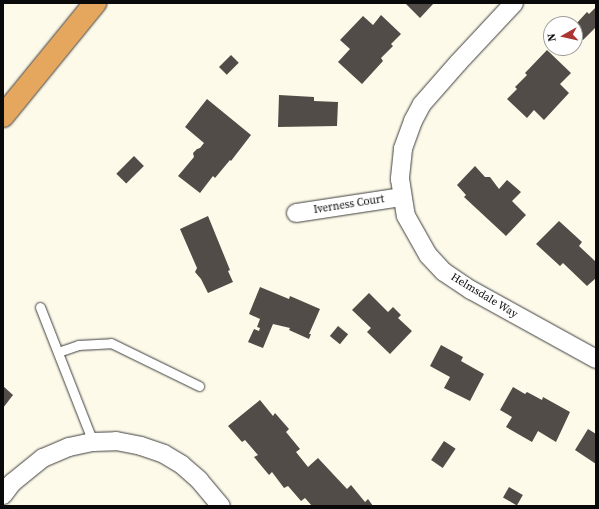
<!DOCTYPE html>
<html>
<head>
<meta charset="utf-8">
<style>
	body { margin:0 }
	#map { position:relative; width:599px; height:509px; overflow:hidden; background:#fdfae9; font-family:"Source Serif 4",serif }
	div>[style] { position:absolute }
	.building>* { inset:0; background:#514c47; transform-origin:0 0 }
	.roads { filter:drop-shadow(0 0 1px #3d3d3d) drop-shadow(0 0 1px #3d3d3d) }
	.service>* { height:9px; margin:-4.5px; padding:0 4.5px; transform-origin:4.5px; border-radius:4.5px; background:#fff }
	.minor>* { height:18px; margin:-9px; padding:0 9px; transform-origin:9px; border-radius:9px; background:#fff }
	.motorway>* { height:22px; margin:-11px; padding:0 11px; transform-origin:11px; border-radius:11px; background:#e5a65e }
	span { translate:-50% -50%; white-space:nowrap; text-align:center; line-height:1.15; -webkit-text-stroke:4px #fff; paint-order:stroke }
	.street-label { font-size:11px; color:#0a0a0a }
	.frame { position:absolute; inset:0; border:4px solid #0a0a0a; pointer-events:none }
	.north { position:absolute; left:543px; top:16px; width:40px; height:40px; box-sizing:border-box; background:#fff; border:1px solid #9d9d9d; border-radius:50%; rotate:262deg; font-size:11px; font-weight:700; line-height:16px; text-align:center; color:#0a0a0a }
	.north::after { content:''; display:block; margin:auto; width:14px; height:18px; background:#aa3531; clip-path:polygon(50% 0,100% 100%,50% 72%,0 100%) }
</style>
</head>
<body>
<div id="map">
	<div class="building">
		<div style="clip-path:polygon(405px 3px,434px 3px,420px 18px)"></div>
		<div style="clip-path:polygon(596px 7px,596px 27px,583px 40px,575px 32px,575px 25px,587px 12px,589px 14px)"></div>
		<div style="clip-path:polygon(381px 15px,401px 34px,391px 44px,393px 46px,381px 58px,383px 61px,362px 84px,338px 62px,350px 49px,340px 40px,363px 16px,373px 25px)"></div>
		<div style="clip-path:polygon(547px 50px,571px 73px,560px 84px,569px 93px,544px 120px,534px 110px,527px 118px,507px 99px,517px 89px,515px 87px,527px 75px,525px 73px)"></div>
		<div style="left:231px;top:55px;width:11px;height:17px;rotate:45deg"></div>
		<div style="clip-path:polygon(279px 95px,314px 97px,314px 101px,338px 102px,337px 126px,278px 127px)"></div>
		<div style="clip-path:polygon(207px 99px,251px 135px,231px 161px,230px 160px,215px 178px,213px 176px,200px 193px,178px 176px,194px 157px,193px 153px,197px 149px,200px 148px,204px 143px,185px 127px)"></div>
		<div style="left:134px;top:156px;width:14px;height:25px;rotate:45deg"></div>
		<div style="clip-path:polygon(475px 166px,485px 177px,490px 177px,499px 189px,507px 180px,521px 192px,512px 201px,526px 215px,506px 236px,464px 197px,466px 195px,457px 185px)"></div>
		<div style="clip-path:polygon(208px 216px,230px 270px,228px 271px,233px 282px,208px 293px,201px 279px,195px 272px,197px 268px,180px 229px)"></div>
		<div style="clip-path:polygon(559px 221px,582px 242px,579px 246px,596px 262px,596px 278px,587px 286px,563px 263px,560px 266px,536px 244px)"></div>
		<div style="clip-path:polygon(260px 287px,289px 299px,290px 296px,320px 309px,309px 334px,311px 334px,309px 339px,289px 330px,290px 328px,273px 324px,263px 348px,248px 342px,254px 329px,259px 331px,260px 328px,257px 327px,260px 319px,249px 314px)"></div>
		<div style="clip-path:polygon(369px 293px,388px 312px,393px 307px,401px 315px,398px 318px,412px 331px,390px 354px,367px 332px,371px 328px,352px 310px)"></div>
		<div style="left:338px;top:326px;width:13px;height:13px;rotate:39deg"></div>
		<div style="clip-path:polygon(441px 345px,463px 357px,461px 361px,484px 374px,470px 401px,444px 388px,450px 377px,430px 366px)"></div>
		<div style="clip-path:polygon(3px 386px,13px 395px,3px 408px)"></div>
		<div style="clip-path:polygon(513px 387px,525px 394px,527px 392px,542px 400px,543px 397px,570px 412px,556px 442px,538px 431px,532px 442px,506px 427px,512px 417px,500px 410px)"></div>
		<div style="clip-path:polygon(260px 400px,273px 416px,275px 413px,289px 429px,286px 432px,300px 449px,296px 452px,308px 467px,318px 458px,347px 489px,351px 485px,365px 502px,368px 499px,373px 506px,312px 506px,305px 498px,301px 501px,288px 486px,284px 488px,272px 472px,269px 475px,254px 457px,258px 455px,245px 440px,242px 442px,228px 426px)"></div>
		<div style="clip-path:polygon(588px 429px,596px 434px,596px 464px,575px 450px)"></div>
		<div style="left:444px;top:441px;width:14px;height:23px;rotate:34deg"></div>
		<div style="left:509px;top:487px;width:16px;height:12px;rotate:30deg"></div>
	</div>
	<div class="roads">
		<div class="service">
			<div style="left:40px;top:307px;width:145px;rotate:68.6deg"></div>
			<div style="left:58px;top:352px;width:21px;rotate:-19deg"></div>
			<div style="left:78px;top:345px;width:33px;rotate:-3deg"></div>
			<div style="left:111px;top:343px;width:98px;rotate:26deg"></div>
		</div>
		<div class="minor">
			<div style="left:514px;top:3px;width:82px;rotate:133deg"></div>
			<div style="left:458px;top:63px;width:55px;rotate:131.3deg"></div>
			<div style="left:422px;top:104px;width:19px;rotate:118deg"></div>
			<div style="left:413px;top:121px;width:30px;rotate:110deg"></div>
			<div style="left:403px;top:149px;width:30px;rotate:96deg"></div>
			<div style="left:400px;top:179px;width:37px;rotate:81deg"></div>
			<div style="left:406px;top:216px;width:45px;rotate:60.6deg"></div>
			<div style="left:428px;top:255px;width:23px;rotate:47deg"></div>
			<div style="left:444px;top:272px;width:32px;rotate:34deg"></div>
			<div style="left:471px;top:290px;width:143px;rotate:28.9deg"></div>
			<div style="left:296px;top:213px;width:107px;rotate:-8.6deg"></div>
			<div style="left:3px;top:495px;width:15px;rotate:-53deg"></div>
			<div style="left:12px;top:483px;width:40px;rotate:-39deg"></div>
			<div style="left:43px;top:458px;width:28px;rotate:-23deg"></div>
			<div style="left:69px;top:447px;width:25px;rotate:-12deg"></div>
			<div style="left:93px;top:442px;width:23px;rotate:-2deg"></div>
			<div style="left:116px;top:441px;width:25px;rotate:11deg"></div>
			<div style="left:141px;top:446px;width:24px;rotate:19deg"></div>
			<div style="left:164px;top:454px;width:21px;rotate:31deg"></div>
			<div style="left:182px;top:465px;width:23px;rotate:41deg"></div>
			<div style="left:199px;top:480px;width:34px;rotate:50deg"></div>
		</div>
		<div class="motorway">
			<div style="left:3px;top:116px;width:146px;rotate:-50.8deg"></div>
		</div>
	</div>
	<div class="street-label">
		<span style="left:349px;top:205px;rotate:-9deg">Iverness Court</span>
		<span style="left:484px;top:296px;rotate:31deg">Helmsdale Way</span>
	</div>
	<div class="frame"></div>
	<div class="north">N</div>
</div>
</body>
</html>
